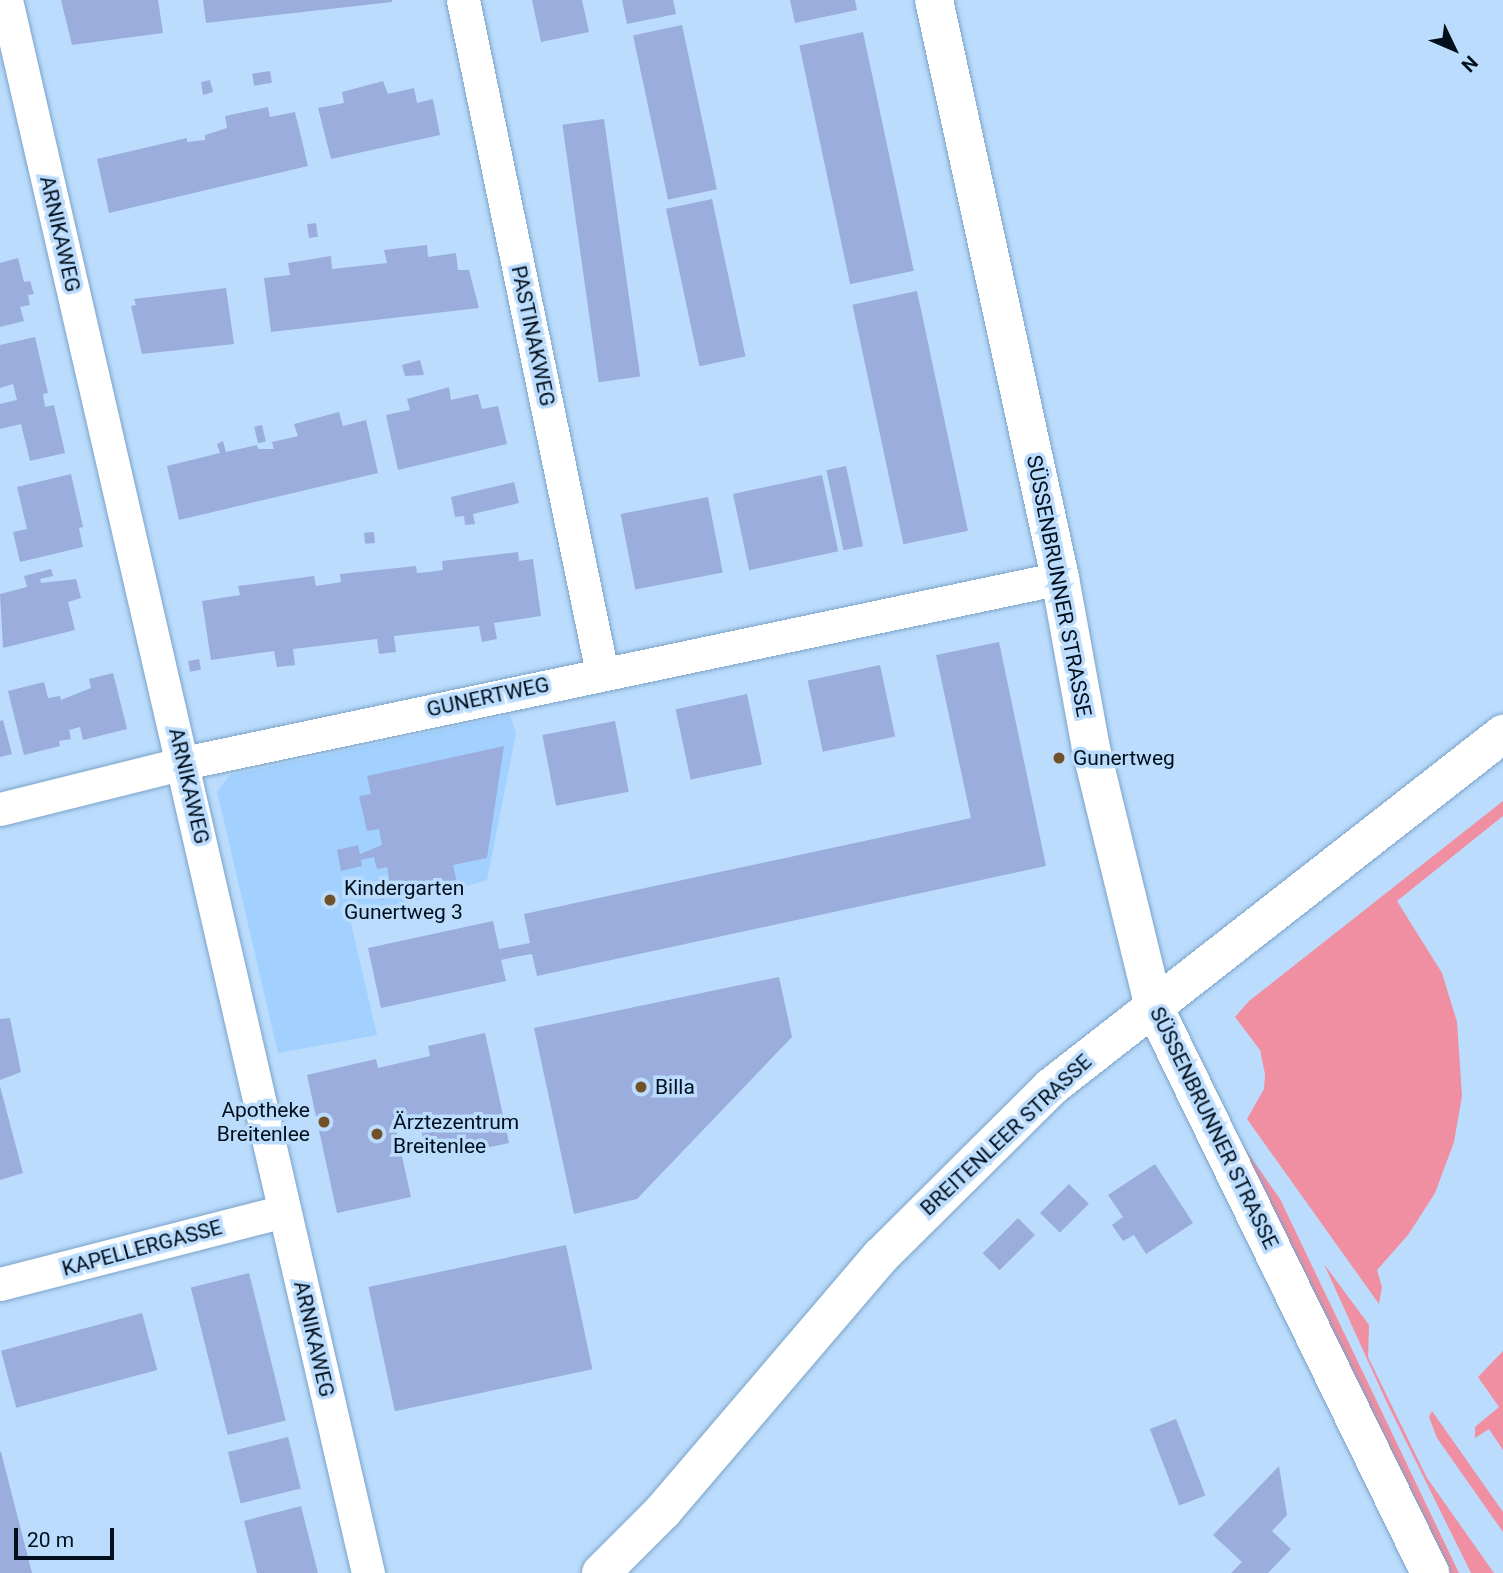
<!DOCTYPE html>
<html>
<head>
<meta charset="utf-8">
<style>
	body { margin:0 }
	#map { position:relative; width:1503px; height:1573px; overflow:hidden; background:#bbdcfc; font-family:Roboto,sans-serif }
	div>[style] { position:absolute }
	.built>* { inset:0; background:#a2d1ff }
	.green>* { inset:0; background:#ef8fa1 }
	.building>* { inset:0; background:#9baddc; transform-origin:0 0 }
	.roads { filter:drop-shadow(0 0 2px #7ca3c9) drop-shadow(0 0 2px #7ca3c9) }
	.street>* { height:33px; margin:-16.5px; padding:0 16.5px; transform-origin:16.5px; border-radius:16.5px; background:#fff }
	.secondary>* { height:38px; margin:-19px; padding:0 19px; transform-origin:19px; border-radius:19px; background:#fff }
	.dots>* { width:19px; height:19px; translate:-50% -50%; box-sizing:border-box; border:4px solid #bbdcfc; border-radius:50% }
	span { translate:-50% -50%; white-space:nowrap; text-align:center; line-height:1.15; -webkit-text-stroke:7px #bbdcfc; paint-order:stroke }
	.street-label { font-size:21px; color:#020f1c }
	.poi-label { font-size:21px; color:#020f1c }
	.left { translate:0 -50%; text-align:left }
	.right { translate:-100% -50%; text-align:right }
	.north { position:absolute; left:1419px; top:14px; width:70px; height:70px; -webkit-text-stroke:5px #bbdcfc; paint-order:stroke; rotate:134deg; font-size:19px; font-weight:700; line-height:28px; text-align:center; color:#020f1c }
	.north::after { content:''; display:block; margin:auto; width:24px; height:32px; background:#020f1c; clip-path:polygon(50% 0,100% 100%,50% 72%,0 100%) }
	.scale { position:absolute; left:14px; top:1528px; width:100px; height:32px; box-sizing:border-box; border:4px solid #020f1c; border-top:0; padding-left:9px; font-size:21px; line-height:24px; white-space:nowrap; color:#020f1c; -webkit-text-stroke:5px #bbdcfc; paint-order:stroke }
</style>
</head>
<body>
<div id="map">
	<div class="built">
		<div style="clip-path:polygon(510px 715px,516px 733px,487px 880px,350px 919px,377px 1035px,278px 1053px,217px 791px,230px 775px)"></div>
	</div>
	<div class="green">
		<div style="clip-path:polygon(1503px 801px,1503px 816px,1397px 901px,1442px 973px,1457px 1022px,1462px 1096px,1454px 1142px,1435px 1193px,1408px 1235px,1377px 1270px,1382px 1287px,1379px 1304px,1247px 1119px,1264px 1089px,1265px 1074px,1260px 1050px,1235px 1017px,1249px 1001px)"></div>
		<div style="clip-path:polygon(1217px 1109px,1280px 1199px,1459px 1573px,1441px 1573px)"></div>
		<div style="clip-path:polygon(1324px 1264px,1369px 1325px,1368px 1357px,1427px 1478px,1494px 1573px,1471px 1573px,1387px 1403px)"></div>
		<div style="clip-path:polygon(1503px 1351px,1503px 1450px,1489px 1429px,1475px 1438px,1475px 1427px,1499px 1407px,1478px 1377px)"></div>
		<div style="clip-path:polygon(1432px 1411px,1503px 1512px,1503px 1532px,1437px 1438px,1429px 1417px)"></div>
	</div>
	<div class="building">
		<div style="clip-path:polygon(61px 0,158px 0,163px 33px,72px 45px)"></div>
		<div style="clip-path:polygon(203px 0,392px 0,392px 2px,206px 23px)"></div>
		<div style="clip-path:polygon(532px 0,582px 0,589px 32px,541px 42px)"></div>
		<div style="clip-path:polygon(622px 0,673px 0,676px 14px,627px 24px)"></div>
		<div style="clip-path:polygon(790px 0,855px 0,857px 10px,795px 23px)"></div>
		<div style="left:682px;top:25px;width:168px;height:50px;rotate:78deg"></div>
		<div style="left:863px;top:32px;width:244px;height:65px;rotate:78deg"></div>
		<div style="left:270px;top:71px;width:12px;height:18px;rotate:81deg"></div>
		<div style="clip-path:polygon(210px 80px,213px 92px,203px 95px,201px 82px)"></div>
		<div style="clip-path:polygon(383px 81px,388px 94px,414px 88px,417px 103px,433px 99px,440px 135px,331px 159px,318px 108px,344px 103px,342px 92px)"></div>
		<div style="clip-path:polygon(268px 107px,270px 117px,295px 112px,308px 166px,109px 213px,97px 159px,187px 138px,187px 142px,205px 140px,205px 135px,227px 128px,225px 116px)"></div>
		<div style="left:604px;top:119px;width:260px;height:42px;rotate:82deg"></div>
		<div style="left:712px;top:199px;width:161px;height:47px;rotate:78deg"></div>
		<div style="left:316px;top:223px;width:14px;height:9px;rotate:82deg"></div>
		<div style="clip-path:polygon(427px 245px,428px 257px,456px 253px,458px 270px,469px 270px,479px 308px,271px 332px,264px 278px,290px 275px,288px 263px,331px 256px,332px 269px,360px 266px,387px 263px,384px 250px)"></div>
		<div style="clip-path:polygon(18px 258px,24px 282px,30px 281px,34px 294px,28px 295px,30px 305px,20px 307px,24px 321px,0 327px,0 263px)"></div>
		<div style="clip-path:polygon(226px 288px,234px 344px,142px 354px,131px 306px,136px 305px,134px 299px)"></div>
		<div style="left:917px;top:291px;width:245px;height:66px;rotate:78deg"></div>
		<div style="clip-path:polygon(35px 337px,48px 393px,43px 394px,45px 407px,54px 405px,65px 453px,30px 461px,21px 424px,0 429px,0 404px,17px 400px,13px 384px,0 388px,0 345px)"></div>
		<div style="clip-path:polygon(420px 360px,424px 375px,405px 376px,402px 365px)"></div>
		<div style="clip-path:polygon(449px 387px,451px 400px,478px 394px,482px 409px,498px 406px,507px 444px,398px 470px,386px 415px,410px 410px,407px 399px)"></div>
		<div style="clip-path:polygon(339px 412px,343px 426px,366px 420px,378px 473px,179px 520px,167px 466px,220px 453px,217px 444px,223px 441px,226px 452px,257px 445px,258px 449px,274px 449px,272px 442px,298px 436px,294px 424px)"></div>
		<div style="left:262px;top:425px;width:17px;height:8px;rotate:77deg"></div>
		<div style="left:846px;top:466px;width:82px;height:20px;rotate:78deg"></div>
		<div style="clip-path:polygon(71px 474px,83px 527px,79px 528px,83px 547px,20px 562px,13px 532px,27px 529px,17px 487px)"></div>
		<div style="left:822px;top:475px;width:78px;height:91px;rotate:78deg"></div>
		<div style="clip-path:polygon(514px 482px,519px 503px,473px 514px,475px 524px,465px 525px,464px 516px,455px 517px,451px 497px)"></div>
		<div style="left:708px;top:497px;width:77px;height:89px;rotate:79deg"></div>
		<div style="left:374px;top:532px;width:11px;height:10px;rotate:85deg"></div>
		<div style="clip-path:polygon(518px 552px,519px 561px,533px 559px,541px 616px,494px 623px,497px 639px,482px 642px,479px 626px,394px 636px,396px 652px,379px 654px,377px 639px,293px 649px,295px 665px,277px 667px,274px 651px,211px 660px,202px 601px,240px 595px,238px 586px,314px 576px,316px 586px,341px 582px,340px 574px,416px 566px,417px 573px,429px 572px,443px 570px,442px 561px)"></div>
		<div style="clip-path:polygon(51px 569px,53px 576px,40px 579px,41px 583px,76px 579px,81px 598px,68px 602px,75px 630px,3px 648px,0 594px,27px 587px,24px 576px)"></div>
		<div style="clip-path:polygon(999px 642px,1046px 866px,537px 976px,532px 954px,514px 957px,501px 960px,506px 981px,381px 1008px,368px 948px,493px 921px,499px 949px,530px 943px,524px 914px,971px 818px,936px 655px)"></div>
		<div style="left:199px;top:659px;width:11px;height:11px;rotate:80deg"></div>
		<div style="left:880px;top:665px;width:73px;height:74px;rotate:78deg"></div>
		<div style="clip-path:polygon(113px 673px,127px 729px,83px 740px,80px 727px,69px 730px,71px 739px,59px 741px,60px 746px,24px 755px,8px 691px,44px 682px,48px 698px,60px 696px,61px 700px,91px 688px,89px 679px)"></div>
		<div style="left:747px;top:694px;width:72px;height:73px;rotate:78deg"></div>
		<div style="clip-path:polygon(3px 720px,12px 754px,0 757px,0 721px)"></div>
		<div style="left:615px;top:721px;width:72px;height:74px;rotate:79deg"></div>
		<div style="clip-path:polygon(504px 746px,487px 858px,453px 865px,457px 883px,381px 900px,379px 886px,390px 884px,387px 867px,377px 869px,374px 857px,361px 860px,362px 866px,341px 871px,337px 850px,358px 845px,360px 854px,382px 845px,379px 829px,367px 831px,359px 796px,371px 794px,367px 776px)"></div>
		<div style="clip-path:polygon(779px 977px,792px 1037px,637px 1199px,574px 1214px,534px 1028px)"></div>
		<div style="clip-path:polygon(10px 1018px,21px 1072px,0 1080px,0 1019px)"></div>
		<div style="clip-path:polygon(485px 1033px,509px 1143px,453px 1155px,450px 1143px,425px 1148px,419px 1119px,395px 1125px,411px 1197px,337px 1213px,307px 1075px,376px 1059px,378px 1068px,430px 1056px,428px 1046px)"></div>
		<div style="clip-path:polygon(0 1086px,23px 1173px,0 1180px)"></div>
		<div style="clip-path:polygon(1155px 1164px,1193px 1223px,1146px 1254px,1134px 1235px,1123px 1241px,1112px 1225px,1123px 1217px,1108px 1195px)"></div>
		<div style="left:1069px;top:1184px;width:28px;height:41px;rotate:45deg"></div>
		<div style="left:1018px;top:1218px;width:24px;height:50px;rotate:45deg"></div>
		<div style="left:566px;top:1245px;width:127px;height:202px;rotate:78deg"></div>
		<div style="left:249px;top:1273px;width:152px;height:60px;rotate:76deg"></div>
		<div style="left:142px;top:1313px;width:59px;height:146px;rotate:75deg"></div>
		<div style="left:1176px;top:1419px;width:82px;height:28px;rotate:69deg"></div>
		<div style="left:288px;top:1437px;width:53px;height:62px;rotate:76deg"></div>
		<div style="clip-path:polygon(0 1452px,1px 1452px,32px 1573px,0 1573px)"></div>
		<div style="clip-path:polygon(1279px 1466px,1287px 1515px,1272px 1531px,1291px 1549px,1268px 1573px,1231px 1573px,1242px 1562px,1213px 1535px)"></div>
		<div style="clip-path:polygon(301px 1506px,318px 1573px,257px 1573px,244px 1521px)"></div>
	</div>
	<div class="roads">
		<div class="street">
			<div style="left:6px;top:0;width:1614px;rotate:77.04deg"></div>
			<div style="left:463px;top:0;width:687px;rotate:78.33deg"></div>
			<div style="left:0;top:809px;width:190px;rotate:-14deg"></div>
			<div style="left:184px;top:763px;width:895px;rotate:-11.92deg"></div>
			<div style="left:0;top:1284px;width:293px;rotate:-14.4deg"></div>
		</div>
		<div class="secondary">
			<div style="left:934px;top:0;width:592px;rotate:77.7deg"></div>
			<div style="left:1060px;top:578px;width:174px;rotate:79.7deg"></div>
			<div style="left:1091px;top:749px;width:266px;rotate:76.3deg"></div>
			<div style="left:1154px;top:1007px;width:630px;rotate:64deg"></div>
			<div style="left:601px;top:1573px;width:88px;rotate:-45deg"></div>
			<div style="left:663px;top:1511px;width:335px;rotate:-49.5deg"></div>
			<div style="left:881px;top:1256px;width:240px;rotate:-44.8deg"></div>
			<div style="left:1051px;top:1087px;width:574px;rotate:-37.99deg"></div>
		</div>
	</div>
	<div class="dots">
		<div style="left:1059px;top:758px;background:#725028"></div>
		<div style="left:330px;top:900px;background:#725028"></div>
		<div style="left:641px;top:1087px;background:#725028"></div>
		<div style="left:324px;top:1122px;background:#725028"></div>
		<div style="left:377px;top:1134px;background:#725028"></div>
	</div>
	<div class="street-label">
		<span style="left:60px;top:234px;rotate:77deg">ARNIKAWEG</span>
		<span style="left:533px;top:336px;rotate:78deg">PASTINAKWEG</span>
		<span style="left:1059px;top:586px;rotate:79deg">SÜSSENBRUNNER STRASSE</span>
		<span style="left:488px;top:697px;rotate:-12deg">GUNERTWEG</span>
		<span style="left:189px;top:786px;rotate:77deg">ARNIKAWEG</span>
		<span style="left:1214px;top:1128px;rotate:64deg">SÜSSENBRUNNER STRASSE</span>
		<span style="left:1006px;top:1135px;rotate:-43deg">BREITENLEER STRASSE</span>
		<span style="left:142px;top:1248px;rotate:-15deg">KAPELLERGASSE</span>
		<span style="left:314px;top:1339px;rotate:77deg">ARNIKAWEG</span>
	</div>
	<div class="poi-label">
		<span class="left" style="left:1073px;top:758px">Gunertweg</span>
		<span class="left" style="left:344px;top:900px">Kindergarten<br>Gunertweg 3</span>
		<span class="left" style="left:655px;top:1087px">Billa</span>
		<span class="right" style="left:310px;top:1122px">Apotheke<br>Breitenlee</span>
		<span class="left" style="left:393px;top:1134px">Ärztezentrum<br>Breitenlee</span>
	</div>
	<div class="north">N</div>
	<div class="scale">20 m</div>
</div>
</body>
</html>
